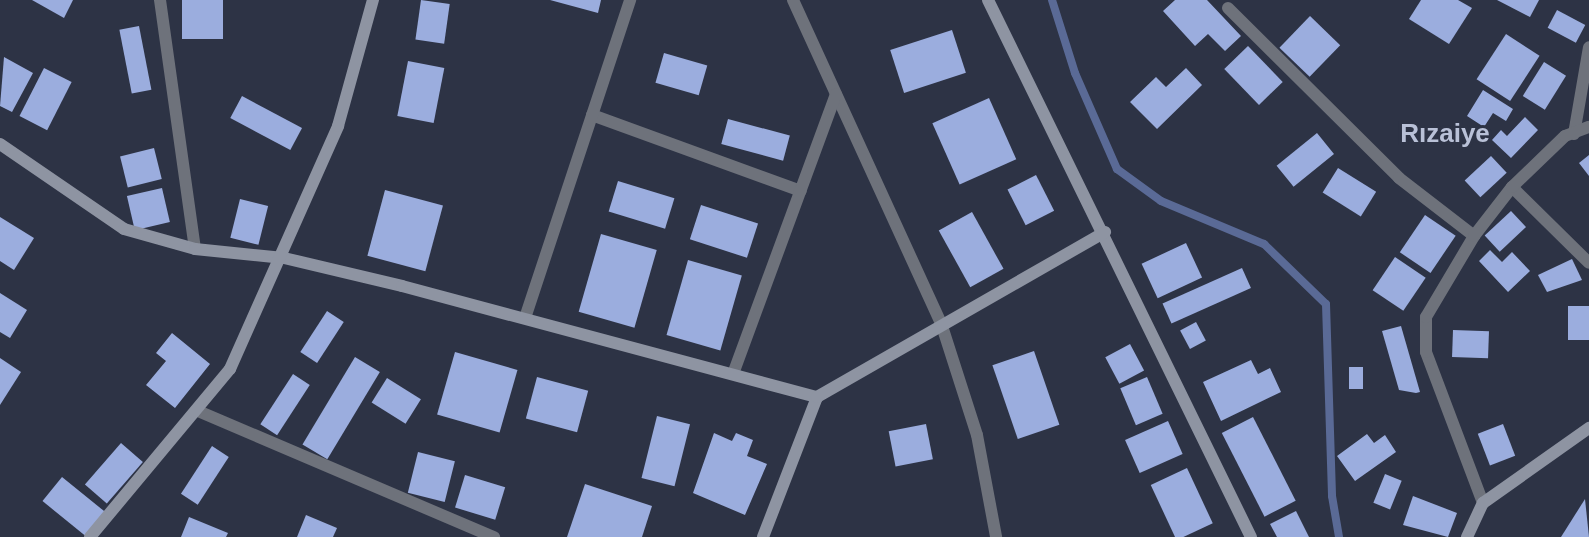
<!DOCTYPE html>
<html>
<head>
<meta charset="utf-8">
<style>
	body { margin:0 }
	#map { position:relative; width:1589px; height:537px; overflow:hidden; background:#2d3345; font-family:Arial,sans-serif }
	div>[style] { position:absolute }
	.stream>* { height:8px; margin:-4px; padding:0 4px; transform-origin:4px; border-radius:4px; background:#5a6a96 }
	.building>* { inset:0; background:#9badde; transform-origin:0 0 }
	.lane>* { height:12px; margin:-6px; padding:0 6px; transform-origin:6px; border-radius:6px; background:#6e727b }
	.street>* { height:12px; margin:-6px; padding:0 6px; transform-origin:6px; border-radius:6px; background:#6e727b }
	.secondary>* { height:12px; margin:-6px; padding:0 6px; transform-origin:6px; border-radius:6px; background:#8e94a2 }
	span { translate:-50% -50%; white-space:nowrap; text-align:center; line-height:1.15; -webkit-text-stroke:6px #2d3345; paint-order:stroke }
	.district-label { font-size:26px; color:#b9c1d7; font-weight:700 }
</style>
</head>
<body>
<div id="map">
	<div class="stream">
		<div style="left:1052px;top:0;width:77px;rotate:72.5deg"></div>
		<div style="left:1075px;top:73px;width:105px;rotate:66.4deg"></div>
		<div style="left:1117px;top:169px;width:54px;rotate:36deg"></div>
		<div style="left:1161px;top:201px;width:112px;rotate:22.7deg"></div>
		<div style="left:1264px;top:244px;width:86px;rotate:44.1deg"></div>
		<div style="left:1326px;top:304px;width:192px;rotate:88.2deg"></div>
		<div style="left:1332px;top:496px;width:42px;rotate:80.3deg"></div>
	</div>
	<div class="building">
		<div style="clip-path:polygon(32px 0,73px 0,64px 18px)"></div>
		<div style="left:182px;top:0;width:41px;height:39px"></div>
		<div style="left:421px;top:0;width:29px;height:40px;rotate:8deg"></div>
		<div style="clip-path:polygon(550px 0,601px 0,598px 13px)"></div>
		<div style="clip-path:polygon(1175px 0,1207px 0,1241px 36px,1225px 51px,1208px 34px,1195px 46px,1163px 11px)"></div>
		<div style="clip-path:polygon(1421px 0,1458px 0,1472px 8px,1449px 44px,1409px 19px)"></div>
		<div style="clip-path:polygon(1497px 0,1539px 0,1530px 17px)"></div>
		<div style="left:1557px;top:10px;width:32px;height:20px;rotate:28deg"></div>
		<div style="left:1310px;top:16px;width:42px;height:44px;rotate:44deg"></div>
		<div style="left:139px;top:26px;width:65px;height:20px;rotate:79deg"></div>
		<div style="left:952px;top:30px;width:45px;height:65px;rotate:72deg"></div>
		<div style="left:1506px;top:34px;width:40px;height:54px;rotate:33deg"></div>
		<div style="left:1248px;top:46px;width:50px;height:33px;rotate:46deg"></div>
		<div style="left:664px;top:53px;width:45px;height:31px;rotate:16deg"></div>
		<div style="clip-path:polygon(4px 57px,33px 73px,12px 112px,0 106px)"></div>
		<div style="left:408px;top:61px;width:37px;height:56px;rotate:11deg"></div>
		<div style="left:1544px;top:62px;width:26px;height:40px;rotate:32deg"></div>
		<div style="left:44px;top:68px;width:31px;height:54px;rotate:27deg"></div>
		<div style="clip-path:polygon(1186px 68px,1202px 85px,1157px 129px,1130px 102px,1156px 77px,1166px 87px)"></div>
		<div style="clip-path:polygon(1483px 90px,1513px 109px,1506px 121px,1493px 113px,1484px 127px,1467px 116px)"></div>
		<div style="left:242px;top:96px;width:68px;height:25px;rotate:28deg"></div>
		<div style="left:989px;top:98px;width:67px;height:62px;rotate:66deg"></div>
		<div style="clip-path:polygon(1525px 117px,1538px 130px,1511px 158px,1492px 140px,1501px 130px,1507px 136px)"></div>
		<div style="left:728px;top:119px;width:64px;height:26px;rotate:15deg"></div>
		<div style="left:1317px;top:133px;width:27px;height:52px;rotate:51deg"></div>
		<div style="left:154px;top:148px;width:32px;height:35px;rotate:76deg"></div>
		<div style="clip-path:polygon(1589px 155px,1589px 176px,1579px 163px)"></div>
		<div style="left:1491px;top:156px;width:23px;height:36px;rotate:47deg"></div>
		<div style="left:1338px;top:168px;width:45px;height:29px;rotate:32deg"></div>
		<div style="left:1036px;top:175px;width:40px;height:32px;rotate:63deg"></div>
		<div style="left:618px;top:181px;width:59px;height:32px;rotate:17deg"></div>
		<div style="left:162px;top:188px;width:35px;height:36px;rotate:77deg"></div>
		<div style="left:385px;top:190px;width:60px;height:68px;rotate:15deg"></div>
		<div style="left:240px;top:199px;width:29px;height:40px;rotate:14deg"></div>
		<div style="left:701px;top:205px;width:60px;height:36px;rotate:18deg"></div>
		<div style="left:1511px;top:211px;width:22px;height:36px;rotate:47deg"></div>
		<div style="left:972px;top:212px;width:65px;height:38px;rotate:61deg"></div>
		<div style="left:1425px;top:215px;width:37px;height:45px;rotate:34deg"></div>
		<div style="clip-path:polygon(0 217px,34px 238px,14px 270px,0 261px)"></div>
		<div style="left:601px;top:234px;width:58px;height:81px;rotate:16deg"></div>
		<div style="left:1186px;top:243px;width:38px;height:49px;rotate:65deg"></div>
		<div style="clip-path:polygon(1490px 250px,1502px 262px,1512px 252px,1530px 271px,1508px 292px,1479px 261px)"></div>
		<div style="left:1395px;top:257px;width:37px;height:40px;rotate:34deg"></div>
		<div style="clip-path:polygon(1572px 259px,1582px 280px,1547px 292px,1538px 275px)"></div>
		<div style="left:688px;top:260px;width:56px;height:78px;rotate:16deg"></div>
		<div style="left:1242px;top:268px;width:22px;height:87px;rotate:66deg"></div>
		<div style="clip-path:polygon(0 293px,27px 310px,10px 338px,0 332px)"></div>
		<div style="left:1589px;top:306px;width:34px;height:21px;rotate:90deg"></div>
		<div style="left:327px;top:311px;width:20px;height:49px;rotate:33deg"></div>
		<div style="left:1196px;top:322px;width:21px;height:18px;rotate:62deg"></div>
		<div style="clip-path:polygon(1401px 326px,1420px 392px,1416px 393px,1399px 390px,1382px 331px)"></div>
		<div style="left:1453px;top:330px;width:36px;height:27px;rotate:2deg"></div>
		<div style="clip-path:polygon(172px 333px,210px 364px,175px 408px,146px 385px,166px 361px,156px 353px)"></div>
		<div style="left:1130px;top:344px;width:30px;height:28px;rotate:62deg"></div>
		<div style="left:1034px;top:351px;width:78px;height:44px;rotate:71deg"></div>
		<div style="left:455px;top:352px;width:65px;height:65px;rotate:16deg"></div>
		<div style="left:355px;top:357px;width:29px;height:102px;rotate:31deg"></div>
		<div style="clip-path:polygon(0 358px,21px 372px,0 405px)"></div>
		<div style="clip-path:polygon(1251px 360px,1258px 374px,1270px 368px,1281px 392px,1221px 421px,1203px 382px)"></div>
		<div style="left:1349px;top:367px;width:14px;height:22px"></div>
		<div style="left:293px;top:374px;width:20px;height:60px;rotate:33deg"></div>
		<div style="left:537px;top:377px;width:53px;height:43px;rotate:15deg"></div>
		<div style="left:1147px;top:377px;width:40px;height:29px;rotate:67deg"></div>
		<div style="left:387px;top:378px;width:40px;height:29px;rotate:32deg"></div>
		<div style="left:657px;top:416px;width:34px;height:64px;rotate:14deg"></div>
		<div style="left:1253px;top:417px;width:94px;height:35px;rotate:63deg"></div>
		<div style="left:1168px;top:421px;width:36px;height:47px;rotate:66deg"></div>
		<div style="left:926px;top:424px;width:36px;height:38px;rotate:79deg"></div>
		<div style="left:1503px;top:424px;width:34px;height:27px;rotate:69deg"></div>
		<div style="clip-path:polygon(714px 433px,732px 441px,736px 433px,753px 440px,747px 456px,767px 464px,745px 515px,693px 493px)"></div>
		<div style="clip-path:polygon(1367px 434px,1374px 443px,1385px 435px,1396px 452px,1355px 481px,1337px 456px)"></div>
		<div style="left:121px;top:443px;width:29px;height:55px;rotate:41deg"></div>
		<div style="left:212px;top:446px;width:20px;height:57px;rotate:33deg"></div>
		<div style="left:418px;top:452px;width:38px;height:42px;rotate:14deg"></div>
		<div style="left:1187px;top:468px;width:61px;height:40px;rotate:65deg"></div>
		<div style="left:1385px;top:474px;width:18px;height:31px;rotate:22deg"></div>
		<div style="left:465px;top:475px;width:42px;height:34px;rotate:17deg"></div>
		<div style="left:62px;top:477px;width:55px;height:31px;rotate:39deg"></div>
		<div style="clip-path:polygon(585px 484px,652px 506px,642px 537px,567px 537px)"></div>
		<div style="clip-path:polygon(1413px 496px,1457px 513px,1448px 537px,1403px 525px)"></div>
		<div style="clip-path:polygon(1585px 499px,1589px 537px,1561px 537px)"></div>
		<div style="clip-path:polygon(1296px 511px,1309px 537px,1277px 537px,1270px 524px)"></div>
		<div style="clip-path:polygon(306px 515px,337px 528px,333px 537px,297px 537px)"></div>
		<div style="clip-path:polygon(189px 517px,228px 533px,226px 537px,181px 537px)"></div>
	</div>
	<div class="lane">
		<div style="left:1228px;top:8px;width:241px;rotate:44.8deg"></div>
		<div style="left:1399px;top:178px;width:95px;rotate:37.7deg"></div>
		<div style="left:1512px;top:187px;width:108px;rotate:44.6deg"></div>
	</div>
	<div class="street">
		<div style="left:160px;top:0;width:251px;rotate:82deg"></div>
		<div style="left:793px;top:0;width:358px;rotate:65.4deg"></div>
		<div style="left:942px;top:326px;width:114px;rotate:72.2deg"></div>
		<div style="left:977px;top:435px;width:104px;rotate:79.4deg"></div>
		<div style="left:592px;top:115px;width:222px;rotate:20deg"></div>
		<div style="left:1574px;top:134px;width:88px;rotate:-80.2deg"></div>
		<div style="left:525px;top:318px;width:335px;rotate:-71.7deg"></div>
		<div style="left:733px;top:374px;width:298px;rotate:-69.8deg"></div>
		<div style="left:198px;top:411px;width:322px;rotate:23.1deg"></div>
		<div style="left:1483px;top:503px;width:161px;rotate:-110.7deg"></div>
		<div style="left:1426px;top:352px;width:35px;rotate:-90deg"></div>
		<div style="left:1426px;top:317px;width:94px;rotate:-59.3deg"></div>
		<div style="left:1474px;top:236px;width:62px;rotate:-52.2deg"></div>
		<div style="left:1512px;top:187px;width:74px;rotate:-43.9deg"></div>
		<div style="left:1565px;top:136px;width:26px;rotate:-21deg"></div>
	</div>
	<div class="secondary">
		<div style="left:988px;top:0;width:598px;rotate:63.91deg"></div>
		<div style="left:0;top:144px;width:150px;rotate:34.4deg"></div>
		<div style="left:124px;top:229px;width:74px;rotate:15.7deg"></div>
		<div style="left:195px;top:249px;width:89px;rotate:5.8deg"></div>
		<div style="left:284px;top:258px;width:121px;rotate:13.3deg"></div>
		<div style="left:402px;top:286px;width:430px;rotate:15deg"></div>
		<div style="left:90px;top:537px;width:219px;rotate:-50.2deg"></div>
		<div style="left:230px;top:369px;width:266px;rotate:-66deg"></div>
		<div style="left:338px;top:126px;width:131px;rotate:-74.5deg"></div>
		<div style="left:763px;top:537px;width:150px;rotate:-68.9deg"></div>
		<div style="left:817px;top:397px;width:332px;rotate:-29.8deg"></div>
		<div style="left:1467px;top:537px;width:38px;rotate:-65deg"></div>
		<div style="left:1483px;top:503px;width:130px;rotate:-35.3deg"></div>
	</div>
	<div class="district-label">
		<span style="left:1445px;top:134px">Rızaiye</span>
	</div>
</div>
</body>
</html>
